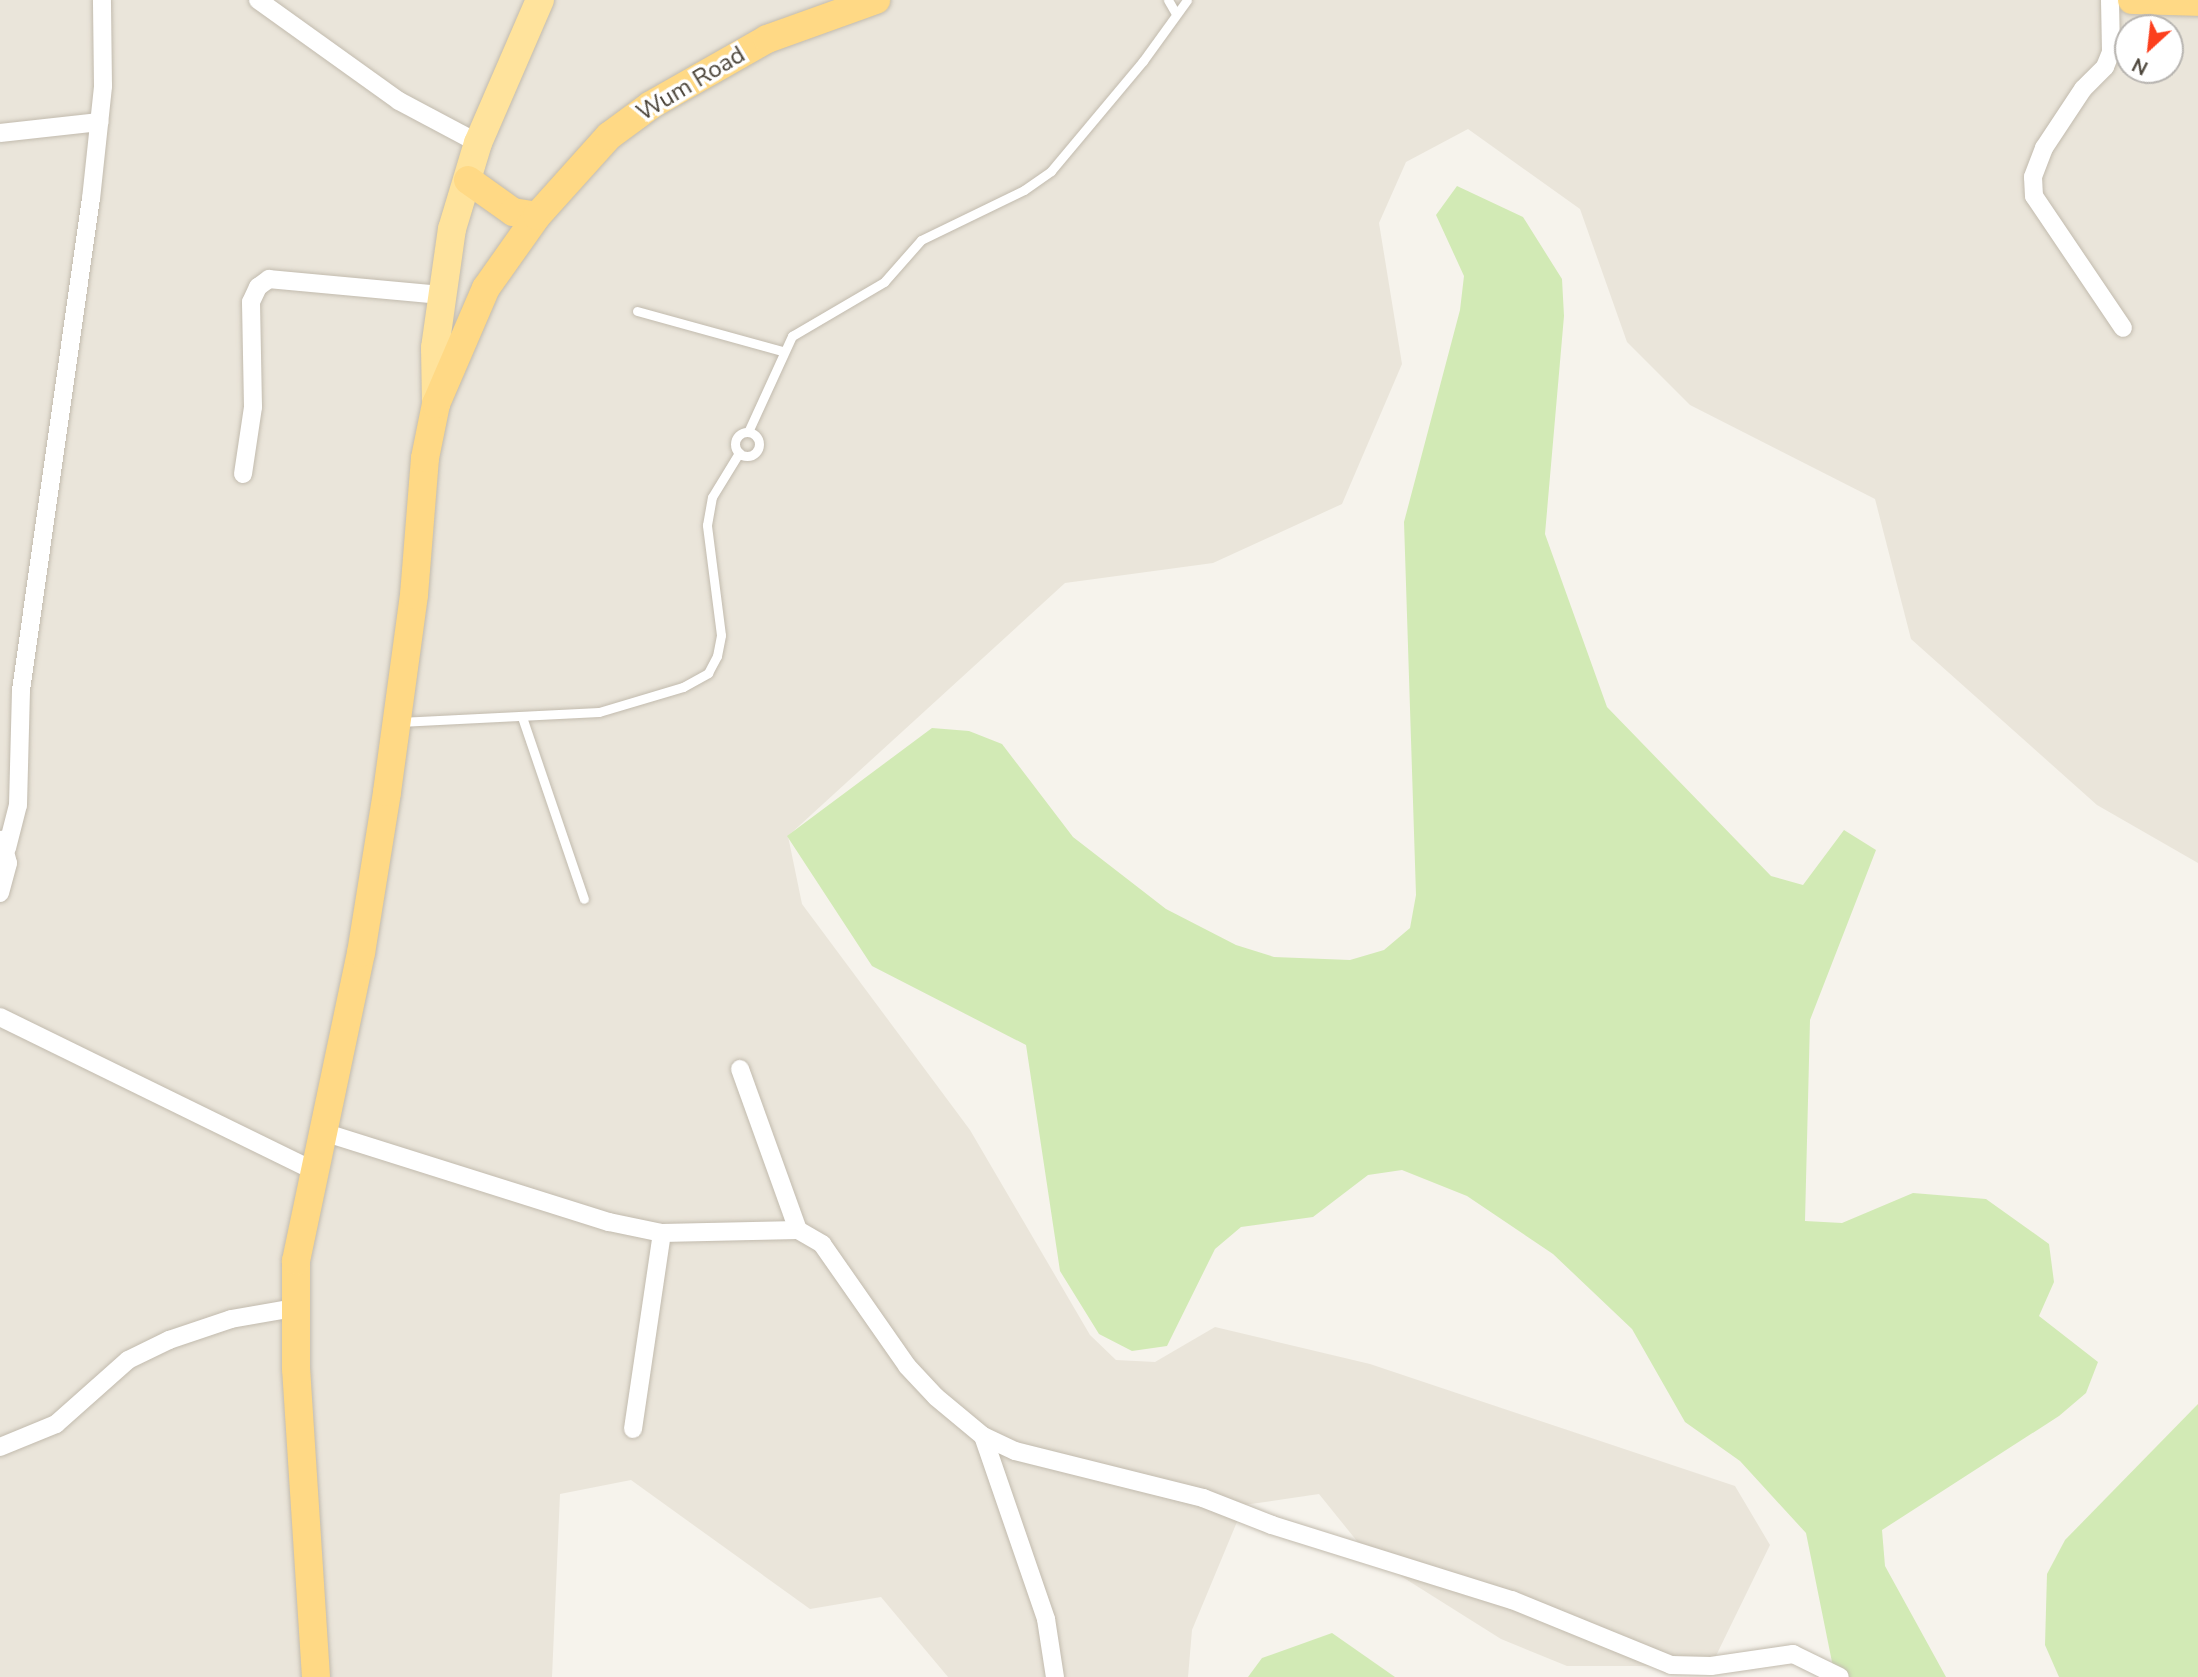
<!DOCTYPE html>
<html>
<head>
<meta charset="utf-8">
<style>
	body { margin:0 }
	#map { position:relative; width:2198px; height:1677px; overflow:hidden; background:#f6f3ec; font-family:"Nunito Sans",sans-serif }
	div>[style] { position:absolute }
	.residential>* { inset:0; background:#eae5da }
	.green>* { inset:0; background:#d2eab5 }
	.roads { filter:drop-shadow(0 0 2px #c2bbae) drop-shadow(0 0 2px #c2bbae) }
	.service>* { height:9px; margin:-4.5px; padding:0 4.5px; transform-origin:4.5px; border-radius:4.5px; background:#fff }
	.service>.ring { margin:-4.5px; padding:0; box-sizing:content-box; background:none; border:9px solid #fff; border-radius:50% }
	.minor>* { height:18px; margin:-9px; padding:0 9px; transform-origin:9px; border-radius:9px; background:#fff }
	.primary>* { height:28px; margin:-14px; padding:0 14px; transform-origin:14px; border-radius:14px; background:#ffe39c }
	.trunk>* { height:28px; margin:-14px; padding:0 14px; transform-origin:14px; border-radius:14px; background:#ffd985 }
	span { translate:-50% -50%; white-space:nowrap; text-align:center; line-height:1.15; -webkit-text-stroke:7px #fff; paint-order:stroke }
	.street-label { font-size:24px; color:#4b4439 }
	.north { position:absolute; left:2114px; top:14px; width:70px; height:70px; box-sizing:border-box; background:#fff; border:2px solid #b7b4b0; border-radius:50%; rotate:207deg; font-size:19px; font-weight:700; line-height:28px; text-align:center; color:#4b4439 }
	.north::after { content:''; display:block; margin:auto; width:24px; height:32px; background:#fc3f1d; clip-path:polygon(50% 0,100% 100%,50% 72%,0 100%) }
</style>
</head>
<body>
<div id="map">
	<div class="residential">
		<div style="clip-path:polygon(evenodd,0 0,2198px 0,2198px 863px,2097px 805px,1911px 639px,1875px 499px,1690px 405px,1627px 342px,1580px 209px,1468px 129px,1406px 162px,1379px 223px,1402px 364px,1342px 504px,1213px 563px,1065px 583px,788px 836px,802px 904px,970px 1130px,1090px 1335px,1116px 1360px,1155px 1362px,1215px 1327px,1370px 1364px,1735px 1486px,1770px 1545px,1711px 1666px,1567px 1666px,1501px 1639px,1369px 1556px,1319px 1494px,1244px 1505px,1192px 1630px,1188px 1677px,948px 1677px,881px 1597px,810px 1609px,631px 1480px,560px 1494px,552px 1677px,0 1677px,0 0,2128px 28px,2170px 28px,2170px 70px,2128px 70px,2128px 28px)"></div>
	</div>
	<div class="green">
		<div style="clip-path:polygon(1457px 186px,1523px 217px,1562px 279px,1564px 316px,1545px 534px,1607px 707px,1771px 876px,1803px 885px,1844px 830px,1876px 850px,1810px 1020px,1805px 1221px,1842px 1223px,1913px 1193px,1986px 1199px,2049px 1244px,2054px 1282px,2039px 1316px,2098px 1362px,2086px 1393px,2059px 1416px,1882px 1530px,1885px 1566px,1946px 1677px,1840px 1677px,1834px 1672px,1806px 1533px,1740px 1461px,1685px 1422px,1632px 1329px,1553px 1254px,1467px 1196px,1402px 1170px,1368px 1175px,1313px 1217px,1241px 1227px,1215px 1249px,1167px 1346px,1132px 1351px,1099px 1334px,1060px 1271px,1026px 1045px,872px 966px,787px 836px,932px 728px,969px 731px,1002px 744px,1073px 837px,1166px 909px,1236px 945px,1274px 957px,1350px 960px,1384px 950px,1410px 928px,1416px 895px,1404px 522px,1460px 310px,1464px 276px,1436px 215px)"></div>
		<div style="clip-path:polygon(2198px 1404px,2198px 1677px,2059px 1677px,2045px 1645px,2047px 1574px,2065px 1540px)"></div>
		<div style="clip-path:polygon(1332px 1633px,1395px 1677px,1248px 1677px,1262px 1658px)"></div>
	</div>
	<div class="roads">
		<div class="service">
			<div style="left:1168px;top:0;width:14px;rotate:60deg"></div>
			<div style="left:637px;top:311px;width:150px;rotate:15.4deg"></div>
			<div style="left:748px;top:432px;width:106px;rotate:-65.4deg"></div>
			<div style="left:792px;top:336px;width:107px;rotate:-30.4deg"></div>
			<div style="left:884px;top:282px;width:56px;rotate:-48.6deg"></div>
			<div style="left:921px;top:240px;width:114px;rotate:-25.9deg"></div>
			<div style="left:1024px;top:190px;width:33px;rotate:-35deg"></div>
			<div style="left:1051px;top:171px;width:143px;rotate:-50.1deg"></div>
			<div style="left:1143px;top:61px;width:75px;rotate:-54.2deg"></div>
			<div class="ring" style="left:735px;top:432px;width:15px;height:15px"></div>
			<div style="left:522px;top:717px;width:192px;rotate:71.2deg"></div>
			<div style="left:399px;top:722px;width:200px;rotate:-2.9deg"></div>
			<div style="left:599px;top:712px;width:88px;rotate:-16.6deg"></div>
			<div style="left:683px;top:687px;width:29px;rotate:-29deg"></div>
			<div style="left:708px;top:673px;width:19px;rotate:-62deg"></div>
			<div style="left:717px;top:656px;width:21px;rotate:-79deg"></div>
			<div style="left:721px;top:635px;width:111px;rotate:-97.3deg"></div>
			<div style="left:707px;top:525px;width:28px;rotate:-80deg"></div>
			<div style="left:712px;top:497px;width:52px;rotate:-58.5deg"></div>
		</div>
		<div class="minor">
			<div style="left:258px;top:0;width:173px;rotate:35.6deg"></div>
			<div style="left:399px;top:101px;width:89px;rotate:28deg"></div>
			<div style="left:2110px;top:0;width:52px;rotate:88.9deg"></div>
			<div style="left:2111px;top:52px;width:16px;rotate:112deg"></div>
			<div style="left:2105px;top:67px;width:31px;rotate:135deg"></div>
			<div style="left:2083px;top:89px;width:71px;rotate:123.5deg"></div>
			<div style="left:2044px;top:148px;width:31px;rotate:111deg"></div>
			<div style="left:2033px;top:177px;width:19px;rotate:87deg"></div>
			<div style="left:2034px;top:196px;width:159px;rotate:56deg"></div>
			<div style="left:0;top:133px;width:100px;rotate:-6.3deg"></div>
			<div style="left:243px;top:474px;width:68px;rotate:-81.5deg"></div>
			<div style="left:253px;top:407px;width:105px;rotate:-91.1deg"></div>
			<div style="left:251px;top:302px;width:17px;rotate:-65deg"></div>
			<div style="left:258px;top:287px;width:14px;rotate:-36deg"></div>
			<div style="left:269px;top:279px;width:172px;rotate:5.3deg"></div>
			<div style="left:7px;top:848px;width:44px;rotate:-75.7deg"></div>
			<div style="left:18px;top:805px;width:115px;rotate:-88.5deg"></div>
			<div style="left:21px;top:690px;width:496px;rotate:-81.9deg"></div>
			<div style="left:91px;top:199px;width:114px;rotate:-83.9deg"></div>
			<div style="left:103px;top:86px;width:86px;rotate:-90.7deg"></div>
			<div style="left:0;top:893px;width:31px;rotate:-75deg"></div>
			<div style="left:8px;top:863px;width:24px;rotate:-105deg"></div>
			<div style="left:0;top:1017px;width:347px;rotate:26.1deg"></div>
			<div style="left:740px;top:1069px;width:171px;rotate:70.2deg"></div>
			<div style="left:320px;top:1131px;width:303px;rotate:17.5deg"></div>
			<div style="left:609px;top:1222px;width:54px;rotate:11.7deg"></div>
			<div style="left:662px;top:1233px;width:136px;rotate:-1.3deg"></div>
			<div style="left:798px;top:1230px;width:28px;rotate:30deg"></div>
			<div style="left:822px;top:1244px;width:149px;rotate:55.1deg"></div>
			<div style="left:907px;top:1366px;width:42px;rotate:46.9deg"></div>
			<div style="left:936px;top:1397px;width:61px;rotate:39.7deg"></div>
			<div style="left:983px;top:1436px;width:35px;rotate:25deg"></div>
			<div style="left:1015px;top:1451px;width:194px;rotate:14deg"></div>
			<div style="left:1203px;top:1498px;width:74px;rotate:21.4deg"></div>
			<div style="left:1272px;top:1525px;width:251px;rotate:17.4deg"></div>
			<div style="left:1512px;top:1600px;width:172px;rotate:22.2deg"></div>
			<div style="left:1671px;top:1665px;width:40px;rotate:1.4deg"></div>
			<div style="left:1711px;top:1666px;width:83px;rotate:-8.3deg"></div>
			<div style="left:1793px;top:1654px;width:52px;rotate:26.1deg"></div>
			<div style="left:633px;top:1429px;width:198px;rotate:-81.6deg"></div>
			<div style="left:983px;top:1436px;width:194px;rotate:71deg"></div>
			<div style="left:1046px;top:1619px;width:59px;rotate:81.2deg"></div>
			<div style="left:0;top:1447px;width:61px;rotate:-22.3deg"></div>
			<div style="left:56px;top:1424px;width:96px;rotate:-41.6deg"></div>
			<div style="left:128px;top:1360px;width:46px;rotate:-26deg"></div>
			<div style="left:169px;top:1340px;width:65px;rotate:-18.7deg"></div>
			<div style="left:231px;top:1319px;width:64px;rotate:-9.9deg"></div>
		</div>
		<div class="primary">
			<div style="left:436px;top:404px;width:56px;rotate:-91deg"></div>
			<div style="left:435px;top:348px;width:120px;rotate:-81.9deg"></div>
			<div style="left:452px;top:229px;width:90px;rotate:-73.2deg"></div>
			<div style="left:478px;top:143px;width:156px;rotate:-66.6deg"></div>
		</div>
		<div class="trunk">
			<div style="left:2132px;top:0;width:66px;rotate:1.7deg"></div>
			<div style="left:468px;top:180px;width:55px;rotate:35.4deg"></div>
			<div style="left:513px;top:212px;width:24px;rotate:9deg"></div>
			<div style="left:316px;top:1677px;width:309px;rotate:-93.7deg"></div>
			<div style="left:296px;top:1369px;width:108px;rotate:-90deg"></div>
			<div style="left:296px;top:1261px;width:315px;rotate:-78.1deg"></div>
			<div style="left:361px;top:953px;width:163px;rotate:-80.8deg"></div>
			<div style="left:387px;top:792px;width:199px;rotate:-82.2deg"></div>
			<div style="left:414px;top:595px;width:137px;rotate:-85.4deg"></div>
			<div style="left:425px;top:458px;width:55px;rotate:-78.5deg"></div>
			<div style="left:436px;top:404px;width:126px;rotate:-66.7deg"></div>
			<div style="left:486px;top:288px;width:88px;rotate:-54.7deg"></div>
			<div style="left:537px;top:216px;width:108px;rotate:-48deg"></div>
			<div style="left:609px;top:136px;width:52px;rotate:-36.4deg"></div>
			<div style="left:651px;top:105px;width:133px;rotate:-29.6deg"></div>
			<div style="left:767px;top:39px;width:116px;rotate:-19.7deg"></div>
		</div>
	</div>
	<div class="street-label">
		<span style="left:691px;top:84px;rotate:-31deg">Wum Road</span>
	</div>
	<div class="north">N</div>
</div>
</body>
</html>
